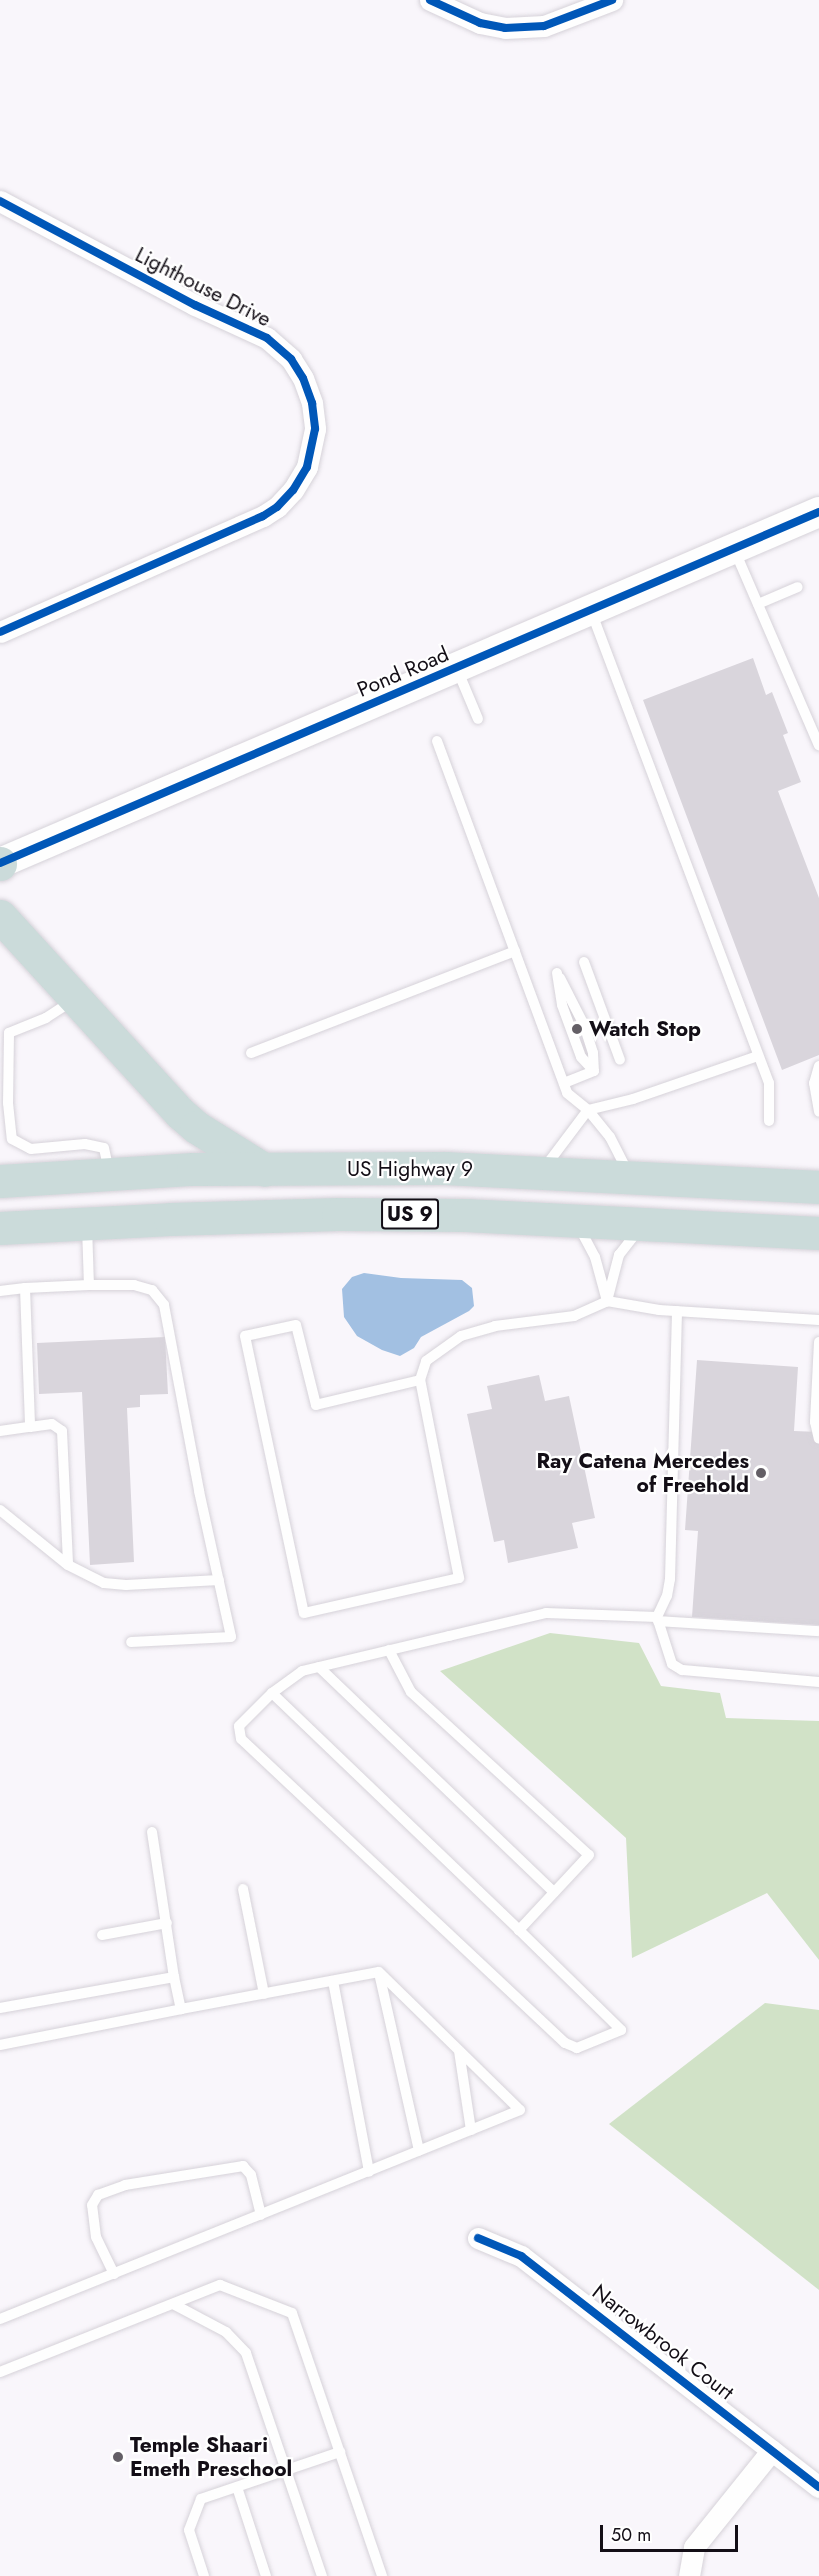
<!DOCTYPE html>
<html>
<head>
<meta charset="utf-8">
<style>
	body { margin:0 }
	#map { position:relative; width:819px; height:2576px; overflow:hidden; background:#f9f6fb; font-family:Jost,sans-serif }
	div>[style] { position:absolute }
	.green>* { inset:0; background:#d1e2c7 }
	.water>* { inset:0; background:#a2c0e2 }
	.building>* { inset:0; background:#d9d5dc }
	.roads { filter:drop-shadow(0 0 2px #d6d2d9) drop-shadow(0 0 2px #d6d2d9) }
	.lane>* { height:10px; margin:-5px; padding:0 5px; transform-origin:5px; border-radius:5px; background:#fefefe }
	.street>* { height:21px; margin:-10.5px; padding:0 10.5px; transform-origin:10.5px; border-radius:10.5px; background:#fefefe }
	.secondary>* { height:30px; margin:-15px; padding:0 15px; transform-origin:15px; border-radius:15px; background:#fefefe }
	.highway>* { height:33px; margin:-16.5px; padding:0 16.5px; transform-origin:16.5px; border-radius:16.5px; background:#cbdbda }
	.cycleway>* { height:8px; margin:-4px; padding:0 4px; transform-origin:4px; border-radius:4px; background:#0057b8 }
	.dots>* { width:16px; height:16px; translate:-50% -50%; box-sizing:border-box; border:3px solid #fff; border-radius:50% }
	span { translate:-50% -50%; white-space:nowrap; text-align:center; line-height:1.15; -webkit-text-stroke:4.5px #fff; paint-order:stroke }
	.shield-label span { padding:2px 4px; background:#fff; border:2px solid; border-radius:4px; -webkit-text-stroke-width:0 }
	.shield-label { font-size:20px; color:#130e16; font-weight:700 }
	.street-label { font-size:21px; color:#130e16 }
	.poi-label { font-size:21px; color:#130e16; font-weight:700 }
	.left { translate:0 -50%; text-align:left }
	.right { translate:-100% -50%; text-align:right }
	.scale { position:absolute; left:600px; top:2525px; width:138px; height:27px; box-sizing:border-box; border:3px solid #130e16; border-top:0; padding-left:8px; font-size:18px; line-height:21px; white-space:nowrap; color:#130e16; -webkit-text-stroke:4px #fff; paint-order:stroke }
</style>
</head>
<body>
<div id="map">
	<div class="green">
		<div style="clip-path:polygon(550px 1633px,639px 1643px,661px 1686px,720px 1693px,726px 1718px,819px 1721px,819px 1960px,767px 1893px,632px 1958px,626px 1838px,440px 1671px)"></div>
		<div style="clip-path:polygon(765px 2003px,819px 2010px,819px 2290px,609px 2124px)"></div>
	</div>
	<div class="water">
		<div style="clip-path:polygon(364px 1273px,401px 1278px,462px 1280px,472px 1288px,474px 1306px,469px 1311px,421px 1337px,414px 1348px,400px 1356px,382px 1350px,357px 1336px,344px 1317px,342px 1289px,352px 1277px)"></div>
	</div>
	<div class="building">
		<div style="clip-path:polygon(753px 658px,766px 695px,772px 692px,788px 733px,783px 735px,801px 782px,778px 791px,819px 898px,819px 1055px,782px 1070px,643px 700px)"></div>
		<div style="clip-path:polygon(165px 1337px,168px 1394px,140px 1395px,140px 1407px,127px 1408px,134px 1562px,90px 1565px,82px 1392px,39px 1394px,37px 1343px)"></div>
		<div style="clip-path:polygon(697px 1360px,798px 1367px,794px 1431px,819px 1432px,819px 1625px,692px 1617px,698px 1531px,685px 1530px)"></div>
		<div style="clip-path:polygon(539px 1375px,545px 1401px,569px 1396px,595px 1518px,572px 1523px,578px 1548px,508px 1563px,504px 1540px,494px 1542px,467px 1414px,492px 1409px,487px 1386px)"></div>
	</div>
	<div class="roads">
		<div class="lane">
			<div style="left:734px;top:549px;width:214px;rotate:66.6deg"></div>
			<div style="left:758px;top:604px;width:43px;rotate:-23deg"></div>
			<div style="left:591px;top:611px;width:504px;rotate:69.34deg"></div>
			<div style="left:769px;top:1083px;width:38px;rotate:90deg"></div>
			<div style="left:457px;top:669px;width:54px;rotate:67.2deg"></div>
			<div style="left:437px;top:741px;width:375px;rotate:69.7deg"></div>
			<div style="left:567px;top:1093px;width:27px;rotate:39deg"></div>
			<div style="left:588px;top:1110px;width:46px;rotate:-13.7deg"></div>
			<div style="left:633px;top:1099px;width:132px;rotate:-19deg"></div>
			<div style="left:584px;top:962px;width:104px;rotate:69.8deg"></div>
			<div style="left:557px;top:973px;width:32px;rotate:81deg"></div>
			<div style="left:562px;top:1005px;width:55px;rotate:69.9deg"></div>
			<div style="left:581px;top:1057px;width:19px;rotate:47deg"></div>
			<div style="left:560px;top:978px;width:53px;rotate:62.9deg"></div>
			<div style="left:584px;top:1025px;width:29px;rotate:72deg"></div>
			<div style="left:593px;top:1053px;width:18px;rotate:87deg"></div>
			<div style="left:72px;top:1001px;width:31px;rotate:147deg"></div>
			<div style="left:46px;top:1018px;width:40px;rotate:158deg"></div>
			<div style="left:9px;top:1033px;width:70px;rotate:90.8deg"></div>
			<div style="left:8px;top:1103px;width:36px;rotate:84deg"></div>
			<div style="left:12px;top:1139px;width:21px;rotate:28deg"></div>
			<div style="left:31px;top:1149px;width:54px;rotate:-5.3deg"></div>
			<div style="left:85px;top:1144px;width:19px;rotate:12deg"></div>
			<div style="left:104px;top:1148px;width:24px;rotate:78deg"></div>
			<div style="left:251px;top:1053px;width:283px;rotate:-21.1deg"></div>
			<div style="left:819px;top:1066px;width:18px;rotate:106deg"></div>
			<div style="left:814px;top:1083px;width:29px;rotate:80deg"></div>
			<div style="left:564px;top:1083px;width:32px;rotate:-22deg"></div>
			<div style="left:545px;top:1167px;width:71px;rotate:-53deg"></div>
			<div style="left:588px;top:1110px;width:35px;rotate:51deg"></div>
			<div style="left:610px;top:1137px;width:39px;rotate:63deg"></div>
			<div style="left:87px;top:1226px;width:59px;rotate:88.1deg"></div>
			<div style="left:89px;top:1285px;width:45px"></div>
			<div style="left:134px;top:1285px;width:19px;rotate:16deg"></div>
			<div style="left:152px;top:1290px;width:19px;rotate:51deg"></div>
			<div style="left:164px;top:1305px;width:189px;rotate:79.3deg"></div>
			<div style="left:199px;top:1491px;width:149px;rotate:77.6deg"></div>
			<div style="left:231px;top:1637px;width:100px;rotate:177.1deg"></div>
			<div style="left:579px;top:1227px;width:34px;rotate:62deg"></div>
			<div style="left:595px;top:1257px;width:46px;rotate:74.7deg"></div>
			<div style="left:89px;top:1285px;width:64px;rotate:177.3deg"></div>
			<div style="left:25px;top:1288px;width:139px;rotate:87.9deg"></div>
			<div style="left:30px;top:1427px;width:22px;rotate:-8deg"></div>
			<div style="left:52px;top:1424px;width:12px;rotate:35deg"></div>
			<div style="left:62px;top:1431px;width:134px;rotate:87.4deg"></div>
			<div style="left:68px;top:1565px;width:40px;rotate:26.6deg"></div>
			<div style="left:104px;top:1583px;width:22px;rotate:5deg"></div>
			<div style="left:126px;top:1585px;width:93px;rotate:-3.1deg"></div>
			<div style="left:0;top:1291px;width:25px;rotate:-7deg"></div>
			<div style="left:607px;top:1301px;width:48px;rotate:-75.4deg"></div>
			<div style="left:619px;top:1255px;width:33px;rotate:-52deg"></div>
			<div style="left:819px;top:1342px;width:80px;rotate:92.9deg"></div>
			<div style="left:815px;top:1422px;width:17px;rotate:77deg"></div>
			<div style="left:420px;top:1380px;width:107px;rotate:166.5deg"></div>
			<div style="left:316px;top:1405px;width:82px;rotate:-104deg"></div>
			<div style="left:296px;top:1325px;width:52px;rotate:167.8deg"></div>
			<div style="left:245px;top:1336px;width:283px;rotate:78deg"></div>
			<div style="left:304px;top:1613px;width:159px;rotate:-12.7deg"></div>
			<div style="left:459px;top:1578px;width:202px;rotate:-101.1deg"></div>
			<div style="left:420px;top:1380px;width:20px;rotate:-72deg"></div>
			<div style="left:426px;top:1361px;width:43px;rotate:-35.5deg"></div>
			<div style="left:461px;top:1336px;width:35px;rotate:-16deg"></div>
			<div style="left:495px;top:1326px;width:80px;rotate:-7.2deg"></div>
			<div style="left:574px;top:1316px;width:36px;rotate:-24deg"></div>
			<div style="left:607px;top:1301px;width:53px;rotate:9.8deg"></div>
			<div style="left:659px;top:1310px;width:160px;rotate:3.6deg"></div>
			<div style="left:0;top:1431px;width:30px;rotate:-8deg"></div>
			<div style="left:0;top:1510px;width:87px;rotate:39deg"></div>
			<div style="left:657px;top:1617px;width:23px;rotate:-65deg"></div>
			<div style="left:667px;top:1596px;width:17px;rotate:-80deg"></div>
			<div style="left:670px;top:1579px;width:268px;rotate:-88.5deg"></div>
			<div style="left:658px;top:1621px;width:161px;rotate:3.6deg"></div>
			<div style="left:389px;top:1650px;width:47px;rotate:62.4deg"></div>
			<div style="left:411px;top:1692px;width:241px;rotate:42.5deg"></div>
			<div style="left:589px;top:1855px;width:103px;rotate:133deg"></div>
			<div style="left:519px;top:1930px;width:143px;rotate:44.4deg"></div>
			<div style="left:621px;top:2030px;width:48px;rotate:157.8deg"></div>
			<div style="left:577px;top:2048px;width:13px;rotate:-157deg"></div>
			<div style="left:565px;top:2043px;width:444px;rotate:-136.8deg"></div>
			<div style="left:241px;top:1739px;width:13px;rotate:-99deg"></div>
			<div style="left:239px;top:1726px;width:47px;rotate:-45deg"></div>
			<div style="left:272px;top:1693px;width:37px;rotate:-36deg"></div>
			<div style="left:302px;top:1671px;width:151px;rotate:-13.4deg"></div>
			<div style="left:449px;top:1636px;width:100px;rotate:-13.3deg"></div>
			<div style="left:546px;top:1613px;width:111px;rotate:2.1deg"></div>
			<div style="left:657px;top:1617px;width:49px;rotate:72.3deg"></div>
			<div style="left:672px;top:1664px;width:12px;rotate:31deg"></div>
			<div style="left:682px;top:1670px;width:138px;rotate:5deg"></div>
			<div style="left:319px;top:1667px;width:325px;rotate:43.8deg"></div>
			<div style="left:272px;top:1693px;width:342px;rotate:43.8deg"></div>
			<div style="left:152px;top:1832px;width:147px;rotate:81.4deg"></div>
			<div style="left:243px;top:1889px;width:107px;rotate:78.7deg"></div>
			<div style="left:102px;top:1935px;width:66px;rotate:-10.5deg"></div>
			<div style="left:379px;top:1973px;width:182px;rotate:77.3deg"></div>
			<div style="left:333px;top:1981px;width:194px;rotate:79.3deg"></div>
			<div style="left:0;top:2008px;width:177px;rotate:-10.1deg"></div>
			<div style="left:174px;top:1977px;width:33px;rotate:78deg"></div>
			<div style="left:181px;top:2009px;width:201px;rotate:-10.6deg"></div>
			<div style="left:379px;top:1972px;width:197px;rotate:44.4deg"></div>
			<div style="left:520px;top:2110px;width:560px;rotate:158.1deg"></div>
			<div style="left:0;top:2045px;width:185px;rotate:-11.2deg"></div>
			<div style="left:459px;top:2051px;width:80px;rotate:81.4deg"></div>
			<div style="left:114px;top:2274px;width:41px;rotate:-115.9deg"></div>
			<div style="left:96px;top:2237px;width:32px;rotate:-97deg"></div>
			<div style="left:92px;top:2205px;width:12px;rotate:-59deg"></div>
			<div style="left:98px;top:2195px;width:29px;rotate:-20deg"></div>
			<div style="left:125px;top:2185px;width:120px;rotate:-9.1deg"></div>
			<div style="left:243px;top:2166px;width:12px;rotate:48deg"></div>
			<div style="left:251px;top:2175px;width:41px;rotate:76deg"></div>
			<div style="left:175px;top:2305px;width:58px;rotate:27.9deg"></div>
			<div style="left:226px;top:2332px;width:29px;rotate:46deg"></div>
			<div style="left:246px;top:2353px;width:236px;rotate:71.2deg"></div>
			<div style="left:0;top:2372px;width:237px;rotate:-21.6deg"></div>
			<div style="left:220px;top:2285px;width:77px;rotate:21.3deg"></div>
			<div style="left:292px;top:2313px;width:278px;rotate:71.1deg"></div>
			<div style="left:237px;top:2487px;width:94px;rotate:72deg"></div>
			<div style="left:204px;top:2576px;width:48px;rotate:-108.1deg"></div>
			<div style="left:189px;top:2530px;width:33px;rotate:-69deg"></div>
			<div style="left:201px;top:2499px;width:147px;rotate:-18.7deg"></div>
		</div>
		<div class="street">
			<div style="left:430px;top:0;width:55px;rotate:24.7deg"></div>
			<div style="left:480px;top:23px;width:25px;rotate:11deg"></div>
			<div style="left:505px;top:28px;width:39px;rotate:-3deg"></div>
			<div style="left:544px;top:26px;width:73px;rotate:-20.9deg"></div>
			<div style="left:0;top:201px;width:221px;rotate:28.1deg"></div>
			<div style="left:195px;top:305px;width:79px;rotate:24.6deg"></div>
			<div style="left:267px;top:338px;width:32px;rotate:41deg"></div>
			<div style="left:291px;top:359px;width:22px;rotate:58deg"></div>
			<div style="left:303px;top:378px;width:27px;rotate:70deg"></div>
			<div style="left:312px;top:403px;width:26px;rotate:83deg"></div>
			<div style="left:315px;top:429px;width:39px;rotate:102deg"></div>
			<div style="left:307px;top:467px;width:27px;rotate:121deg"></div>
			<div style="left:293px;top:490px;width:23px;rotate:133deg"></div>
			<div style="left:277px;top:507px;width:17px;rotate:147deg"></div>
			<div style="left:263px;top:516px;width:287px;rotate:156.2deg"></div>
			<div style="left:478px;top:2238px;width:47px;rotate:22.7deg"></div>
			<div style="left:521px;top:2256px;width:377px;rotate:37.8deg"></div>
			<div style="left:689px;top:2576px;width:29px;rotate:-80deg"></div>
			<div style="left:694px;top:2547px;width:124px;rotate:-51.2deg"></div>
		</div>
		<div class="secondary">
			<div style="left:0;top:863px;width:891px;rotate:-23.2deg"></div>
		</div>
		<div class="highway">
			<div style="left:0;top:864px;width:1px;rotate:-90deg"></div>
			<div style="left:0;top:916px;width:267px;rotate:47.6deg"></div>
			<div style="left:180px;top:1113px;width:21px;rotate:41deg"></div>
			<div style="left:196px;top:1127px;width:81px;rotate:31.9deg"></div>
			<div style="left:0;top:1181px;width:193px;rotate:-3.6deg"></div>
			<div style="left:193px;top:1169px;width:253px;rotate:-0.2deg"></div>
			<div style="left:446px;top:1168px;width:373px;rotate:2.9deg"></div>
			<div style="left:0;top:1228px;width:170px;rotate:-3deg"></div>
			<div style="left:170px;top:1219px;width:168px;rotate:-1.7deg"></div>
			<div style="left:338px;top:1214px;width:127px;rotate:0.5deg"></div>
			<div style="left:465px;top:1215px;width:354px;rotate:2.9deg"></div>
		</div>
	</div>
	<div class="cycleway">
		<div style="left:430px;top:0;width:55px;rotate:24.7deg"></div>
		<div style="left:480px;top:23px;width:25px;rotate:11deg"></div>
		<div style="left:505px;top:28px;width:39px;rotate:-3deg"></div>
		<div style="left:544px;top:26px;width:73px;rotate:-20.9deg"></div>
		<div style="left:0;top:201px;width:221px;rotate:28.1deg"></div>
		<div style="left:195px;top:305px;width:79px;rotate:24.6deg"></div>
		<div style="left:267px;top:338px;width:32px;rotate:41deg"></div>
		<div style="left:291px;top:359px;width:22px;rotate:58deg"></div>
		<div style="left:303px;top:378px;width:27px;rotate:70deg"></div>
		<div style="left:312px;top:403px;width:26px;rotate:83deg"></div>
		<div style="left:315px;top:429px;width:39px;rotate:102deg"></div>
		<div style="left:307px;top:467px;width:27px;rotate:121deg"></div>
		<div style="left:293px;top:490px;width:23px;rotate:133deg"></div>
		<div style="left:277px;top:507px;width:17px;rotate:147deg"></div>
		<div style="left:263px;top:516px;width:287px;rotate:156.2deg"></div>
		<div style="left:0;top:863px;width:891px;rotate:-23.2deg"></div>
		<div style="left:478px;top:2238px;width:47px;rotate:22.7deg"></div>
		<div style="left:521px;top:2256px;width:377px;rotate:37.8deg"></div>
	</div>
	<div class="dots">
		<div style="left:577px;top:1029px;background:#645f66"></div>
		<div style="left:761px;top:1473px;background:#645f66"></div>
		<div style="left:118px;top:2457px;background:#645f66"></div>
	</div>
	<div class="shield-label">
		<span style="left:410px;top:1214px">US 9</span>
	</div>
	<div class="street-label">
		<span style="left:203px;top:287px;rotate:27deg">Lighthouse Drive</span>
		<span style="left:403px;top:672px;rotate:-23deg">Pond Road</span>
		<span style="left:410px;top:1169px">US Highway 9</span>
		<span style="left:663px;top:2342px;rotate:38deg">Narrowbrook Court</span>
	</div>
	<div class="poi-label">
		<span class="left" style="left:589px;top:1029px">Watch Stop</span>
		<span class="right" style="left:749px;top:1473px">Ray Catena Mercedes<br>of Freehold</span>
		<span class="left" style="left:130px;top:2457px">Temple Shaari<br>Emeth Preschool</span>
	</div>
	<div class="scale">50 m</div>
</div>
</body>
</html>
